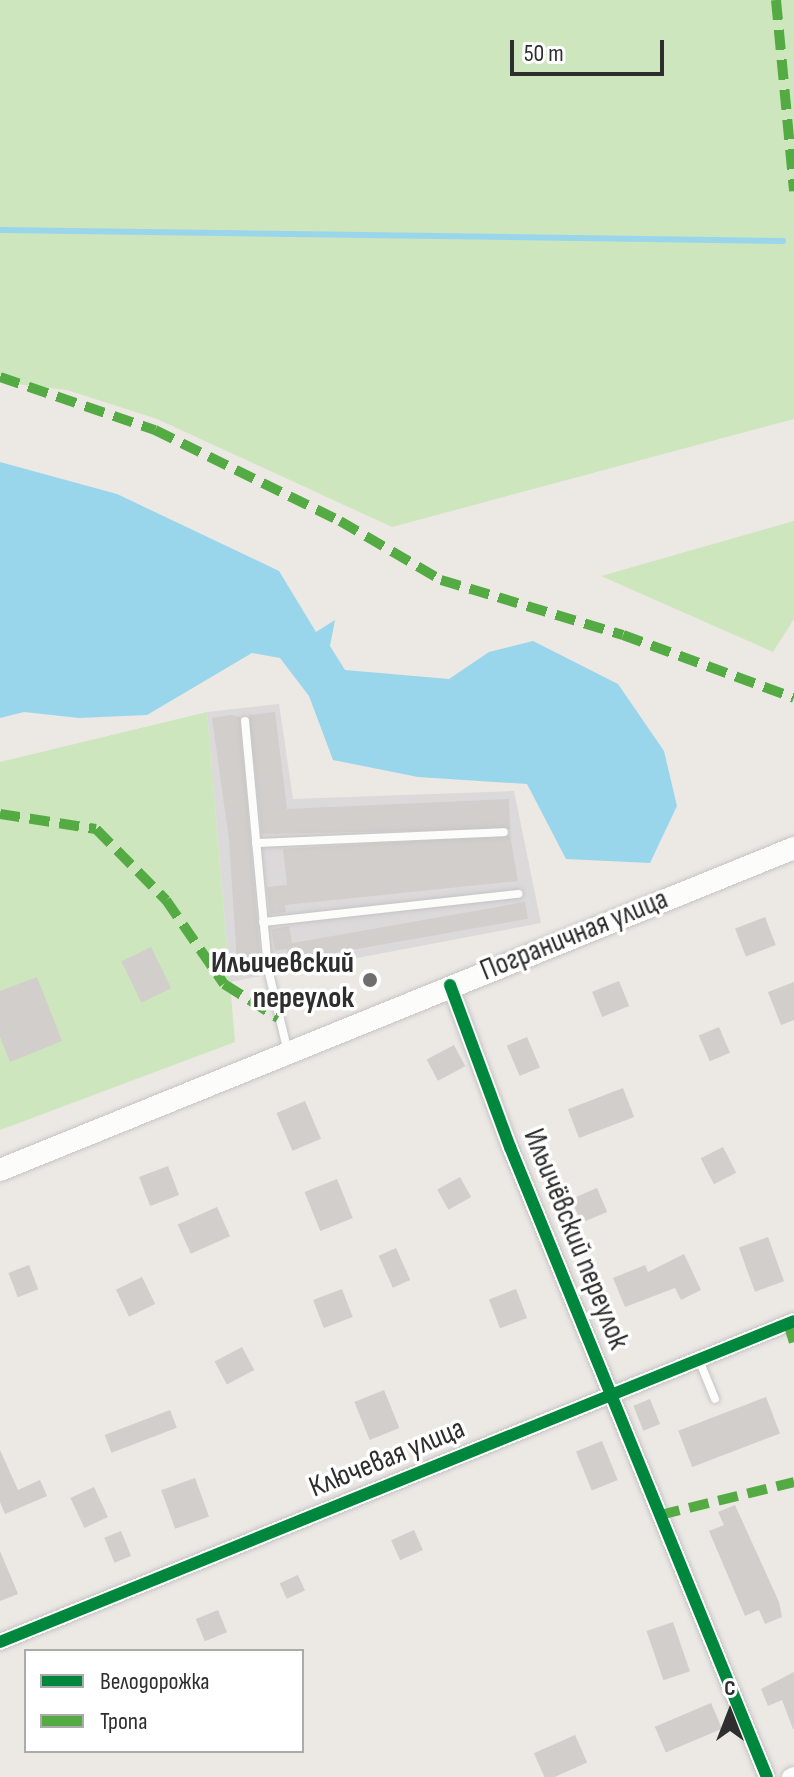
<!DOCTYPE html>
<html>
<head>
<meta charset="utf-8">
<style>
	body { margin:0 }
	#map { position:relative; width:794px; height:1777px; overflow:hidden; background:#ece8e4; font-family:"Sofia Sans Condensed",sans-serif }
	div>[style] { position:absolute }
	.industrial>* { inset:0; background:#dcd9db }
	.green>* { inset:0; background:#cee6be }
	.water>* { inset:0; background:#99d6ec }
	.stream>* { height:6px; margin:-3px; padding:0 3px; transform-origin:3px; border-radius:3px; background:#99d6ec }
	.building>* { inset:0; background:#d1cecb; transform-origin:0 0 }
	.roads { filter:drop-shadow(0 0 2px #c5c4c5) drop-shadow(0 0 2px #c5c4c5) }
	.lane>* { height:8px; margin:-4px; padding:0 4px; transform-origin:4px; border-radius:4px; background:#fcfcfb }
	.street>* { height:16px; margin:-8px; padding:0 8px; transform-origin:8px; border-radius:8px; background:#fcfcfb }
	.secondary>* { height:22px; margin:-11px; padding:0 11px; transform-origin:11px; border-radius:11px; background:#fcfcfb }
	.quiet>* { height:10px; margin-top:-5px; transform-origin:0; background:repeating-linear-gradient(90deg,#54ab44 0 20px,transparent 0 30px) }
	.cycleway>* { height:12px; margin:-6px; padding:0 6px; transform-origin:6px; border-radius:6px; background:#00873e }
	.dots>* { width:22px; height:22px; translate:-50% -50%; box-sizing:border-box; border:4px solid #fff; border-radius:50% }
	span { translate:-50% -50%; white-space:nowrap; text-align:center; line-height:1.15; -webkit-text-stroke:7px #fff; paint-order:stroke }
	.street-label { font-size:30px; color:#2e2e2e }
	.poi-label { font-size:30px; color:#2e2e2e; font-weight:700 }
	.right { translate:-100% -50%; text-align:right }
	.legend { position:absolute; left:24px; top:1649px; width:280px; height:104px; box-sizing:border-box; background:#fff; border:2px solid #ababab; margin:0; padding:10px 14px; list-style:none; font-size:24px; color:#2e2e2e }
	.legend li { display:flex; align-items:center; gap:16px; height:40px }
	.legend b { width:40px; border:2px solid #ababab }
	.north { position:absolute; left:690px; top:1673px; width:80px; height:80px; -webkit-text-stroke:6px #fff; paint-order:stroke; rotate:0deg; font-size:22px; font-weight:700; line-height:32px; text-align:center; color:#2e2e2e }
	.north::after { content:''; display:block; margin:auto; width:28px; height:36px; background:#2e2e2e; clip-path:polygon(50% 0,100% 100%,50% 72%,0 100%) }
	.scale { position:absolute; left:510px; top:40px; width:154px; height:36px; box-sizing:border-box; border:4px solid #2e2e2e; border-top:0; padding-left:10px; font-size:24px; line-height:28px; white-space:nowrap; color:#2e2e2e; -webkit-text-stroke:6px #fff; paint-order:stroke }
</style>
</head>
<body>
<div id="map">
	<div class="industrial">
		<div style="clip-path:polygon(279px 704px,293px 799px,514px 791px,541px 923px,230px 982px,207px 712px)"></div>
	</div>
	<div class="green">
		<div style="clip-path:polygon(0 0,794px 0,794px 419px,392px 527px,157px 419px,67px 390px,0 382px)"></div>
		<div style="clip-path:polygon(794px 521px,794px 619px,773px 652px,601px 576px)"></div>
		<div style="clip-path:polygon(207px 712px,235px 1042px,0 1130px,0 762px)"></div>
	</div>
	<div class="water">
		<div style="clip-path:polygon(0 462px,117px 494px,279px 571px,316px 632px,335px 620px,330px 646px,345px 670px,449px 679px,489px 652px,533px 641px,618px 684px,664px 751px,677px 806px,650px 863px,566px 859px,527px 784px,418px 777px,333px 760px,309px 696px,280px 658px,252px 653px,147px 715px,79px 718px,24px 712px,0 718px)"></div>
	</div>
	<div class="stream">
		<div style="left:0;top:230px;width:783px;rotate:0.8deg"></div>
	</div>
	<div class="building">
		<div style="clip-path:polygon(275px 712px,287px 809px,509px 799px,510px 829px,262px 834px,249px 715px)"></div>
		<div style="clip-path:polygon(231px 715px,240px 717px,260px 955px,256px 961px,237px 962px,229px 840px,212px 718px)"></div>
		<div style="clip-path:polygon(510px 835px,518px 881px,285px 905px,286px 912px,270px 914px,267px 887px,287px 885px,283px 849px)"></div>
		<div style="left:525px;top:902px;width:17px;height:243px;rotate:80deg"></div>
		<div style="left:765px;top:917px;width:30px;height:32px;rotate:69deg"></div>
		<div style="left:289px;top:926px;width:22px;height:18px;rotate:80deg"></div>
		<div style="left:151px;top:947px;width:46px;height:33px;rotate:64deg"></div>
		<div style="clip-path:polygon(37px 977px,62px 1041px,10px 1062px,0 1037px,0 991px)"></div>
		<div style="left:619px;top:981px;width:27px;height:29px;rotate:68deg"></div>
		<div style="clip-path:polygon(794px 982px,794px 1020px,781px 1025px,768px 992px)"></div>
		<div style="left:719px;top:1027px;width:28px;height:22px;rotate:67deg"></div>
		<div style="left:527px;top:1037px;width:33px;height:22px;rotate:67deg"></div>
		<div style="left:454px;top:1045px;width:24px;height:31px;rotate:62deg"></div>
		<div style="left:623px;top:1088px;width:31px;height:59px;rotate:69deg"></div>
		<div style="left:305px;top:1101px;width:41px;height:31px;rotate:67deg"></div>
		<div style="left:723px;top:1147px;width:29px;height:25px;rotate:63deg"></div>
		<div style="left:168px;top:1166px;width:31px;height:31px;rotate:69deg"></div>
		<div style="left:460px;top:1177px;width:23px;height:26px;rotate:61deg"></div>
		<div style="left:337px;top:1179px;width:42px;height:35px;rotate:68deg"></div>
		<div style="left:597px;top:1188px;width:26px;height:28px;rotate:67deg"></div>
		<div style="left:217px;top:1207px;width:32px;height:43px;rotate:66deg"></div>
		<div style="left:768px;top:1237px;width:47px;height:31px;rotate:70deg"></div>
		<div style="left:396px;top:1248px;width:35px;height:19px;rotate:66deg"></div>
		<div style="clip-path:polygon(684px 1254px,701px 1290px,681px 1300px,675px 1288px,625px 1307px,613px 1278px,645px 1265px,648px 1272px)"></div>
		<div style="left:29px;top:1265px;width:26px;height:22px;rotate:69deg"></div>
		<div style="left:142px;top:1277px;width:30px;height:29px;rotate:64deg"></div>
		<div style="left:342px;top:1289px;width:30px;height:31px;rotate:69deg"></div>
		<div style="left:516px;top:1289px;width:31px;height:29px;rotate:69deg"></div>
		<div style="left:242px;top:1347px;width:26px;height:31px;rotate:62deg"></div>
		<div style="left:384px;top:1390px;width:41px;height:32px;rotate:68deg"></div>
		<div style="left:766px;top:1397px;width:39px;height:94px;rotate:69deg"></div>
		<div style="left:650px;top:1399px;width:27px;height:18px;rotate:68deg"></div>
		<div style="left:170px;top:1410px;width:19px;height:70px;rotate:69deg"></div>
		<div style="left:602px;top:1441px;width:42px;height:28px;rotate:68deg"></div>
		<div style="clip-path:polygon(0 1450px,18px 1490px,40px 1480px,47px 1496px,5px 1514px,0 1502px)"></div>
		<div style="left:195px;top:1478px;width:41px;height:36px;rotate:70deg"></div>
		<div style="left:94px;top:1487px;width:33px;height:26px;rotate:65deg"></div>
		<div style="clip-path:polygon(735px 1505px,779px 1602px,782px 1617px,765px 1624px,759px 1610px,745px 1616px,709px 1531px,724px 1525px,718px 1512px)"></div>
		<div style="left:414px;top:1530px;width:22px;height:25px;rotate:66deg"></div>
		<div style="left:121px;top:1531px;width:27px;height:18px;rotate:68deg"></div>
		<div style="clip-path:polygon(0 1551px,18px 1594px,0 1601px)"></div>
		<div style="left:298px;top:1575px;width:17px;height:20px;rotate:66deg"></div>
		<div style="left:218px;top:1610px;width:24px;height:24px;rotate:68deg"></div>
		<div style="left:673px;top:1622px;width:52px;height:28px;rotate:71deg"></div>
		<div style="clip-path:polygon(794px 1672px,794px 1729px,793px 1729px,782px 1700px,768px 1706px,761px 1689px)"></div>
		<div style="left:711px;top:1703px;width:28px;height:61px;rotate:67deg"></div>
		<div style="left:575px;top:1735px;width:30px;height:45px;rotate:66deg"></div>
	</div>
	<div class="roads">
		<div class="lane">
			<div style="left:245px;top:721px;width:249px;rotate:84.7deg"></div>
			<div style="left:268px;top:969px;width:85px;rotate:76.5deg"></div>
			<div style="left:256px;top:843px;width:248px;rotate:-2.5deg"></div>
			<div style="left:263px;top:922px;width:257px;rotate:-6.3deg"></div>
			<div style="left:699px;top:1360px;width:42px;rotate:67.7deg"></div>
		</div>
		<div class="street">
			<div style="left:450px;top:985px;width:173px;rotate:69.7deg"></div>
			<div style="left:510px;top:1147px;width:680px;rotate:67.81deg"></div>
			<div style="left:0;top:1642px;width:856px;rotate:-22.01deg"></div>
			<div style="left:790px;top:1777px;width:4px;rotate:-27deg"></div>
		</div>
		<div class="secondary">
			<div style="left:0;top:1170px;width:857px;rotate:-22.07deg"></div>
		</div>
	</div>
	<div class="quiet">
		<div style="left:776px;top:0;width:192px;rotate:84.6deg"></div>
		<div style="left:0;top:377px;width:164px;rotate:18.9deg"></div>
		<div style="left:155px;top:430px;width:206px;rotate:26.2deg"></div>
		<div style="left:340px;top:521px;width:117px;rotate:30.3deg"></div>
		<div style="left:441px;top:580px;width:190px;rotate:16.8deg"></div>
		<div style="left:623px;top:635px;width:182px;rotate:20.2deg"></div>
		<div style="left:0;top:814px;width:97px;rotate:8.9deg"></div>
		<div style="left:96px;top:829px;width:100px;rotate:45.4deg"></div>
		<div style="left:166px;top:900px;width:102px;rotate:55.4deg"></div>
		<div style="left:224px;top:984px;width:64px;rotate:32.2deg"></div>
		<div style="left:788px;top:1323px;width:21px;rotate:73deg"></div>
		<div style="left:660px;top:1515px;width:138px;rotate:-13.8deg"></div>
	</div>
	<div class="cycleway">
		<div style="left:450px;top:985px;width:173px;rotate:69.7deg"></div>
		<div style="left:510px;top:1147px;width:680px;rotate:67.81deg"></div>
		<div style="left:0;top:1642px;width:856px;rotate:-22.01deg"></div>
	</div>
	<div class="dots">
		<div style="left:370px;top:980px;background:#706f6e"></div>
	</div>
	<div class="street-label">
		<span style="left:574px;top:935px;rotate:-22deg">Пограничная улица</span>
		<span style="left:576px;top:1239px;rotate:68deg">Ильичёвский переулок</span>
		<span style="left:387px;top:1458px;rotate:-22deg">Ключевая улица</span>
	</div>
	<div class="poi-label">
		<span class="right" style="left:354px;top:980px">Ильичевский<br>переулок</span>
	</div>
	<ul class="legend">
	<li><b style="height:10px;background:#00873e"></b>Велодорожка</li>
	<li><b style="height:10px;background:#54ab44"></b>Тропа</li>
	</ul>
	<div class="north">С</div>
	<div class="scale">50 m</div>
</div>
</body>
</html>
